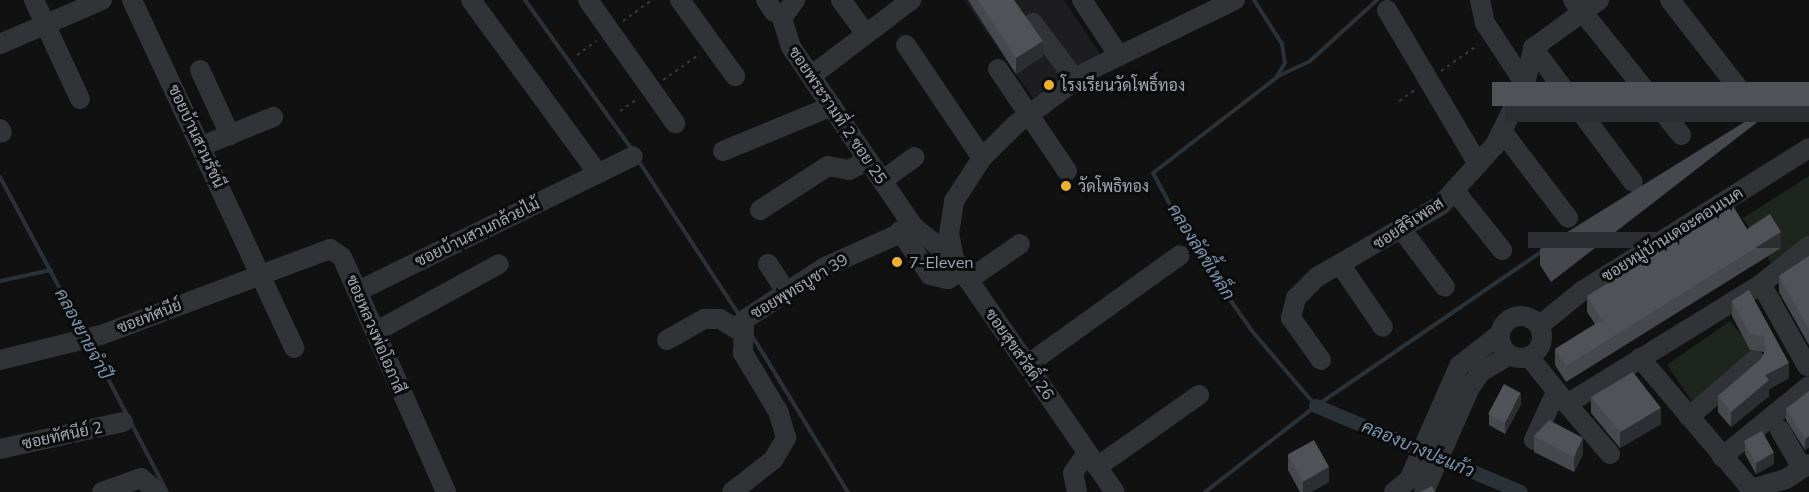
<!DOCTYPE html>
<html>
<head>
<meta charset="utf-8">
<style>
	body { margin:0 }
	#map { position:relative; width:1809px; height:492px; overflow:hidden; background:#111112; font-family:Mulish,Sarabun,sans-serif }
	div>[style] { position:absolute }
	.built>* { inset:0; background:#1d1d1f }
	.green>* { inset:0; background:#1d251e }
	.stream>* { height:4px; margin:-2px; padding:0 2px; transform-origin:2px; border-radius:2px; background:#2a3137 }
	.canal>* { height:14px; margin:-7px; padding:0 7px; transform-origin:7px; border-radius:7px; background:#2a3137 }
	.path>* { height:2px; margin-top:-1px; transform-origin:0; background:repeating-linear-gradient(90deg,#383a3e 0 3px,transparent 0 7.5px) }
	.minor>* { height:20px; margin:-10px; padding:0 10px; transform-origin:10px; border-radius:10px; background:#323337 }
	.minor>.ring { margin:-10px; padding:0; box-sizing:content-box; background:none; border:20px solid #323337; border-radius:50% }
	.wall>* { inset:0; background:#47484d }
	.shaded-wall>* { inset:0; background:#2d2e31; transform-origin:0 0 }
	.building>* { inset:0; background:#515258; transform-origin:0 0 }
	.dots>* { width:16px; height:16px; translate:-50% -50%; box-sizing:border-box; border:3px solid #0c0c0d; border-radius:50% }
	span { translate:-50% -50%; white-space:nowrap; text-align:center; line-height:1.15; -webkit-text-stroke:6px #0c0c0d; paint-order:stroke }
	.poi-label { font-size:16px; color:#a2a7b3 }
	.left { translate:0 -50%; text-align:left }
	.street-label { font-size:16px; color:#a2a7b3 }
	.water-label { font-size:18px; color:#7a94ae; font-style:italic }
</style>
</head>
<body>
<div id="map">
	<div class="built">
		<div style="clip-path:polygon(964px 0,1064px 0,1100px 54px,1046px 117px)"></div>
	</div>
	<div class="green">
		<div style="clip-path:polygon(1809px 176px,1809px 239px,1771px 263px,1743px 218px)"></div>
		<div style="clip-path:polygon(1730px 321px,1756px 353px,1695px 406px,1667px 365px)"></div>
	</div>
	<div class="stream">
		<div style="left:525px;top:0;width:186px;rotate:54.4deg"></div>
		<div style="left:1254px;top:0;width:52px;rotate:57.5deg"></div>
		<div style="left:1282px;top:44px;width:19px;rotate:81deg"></div>
		<div style="left:1285px;top:63px;width:17px;rotate:121deg"></div>
		<div style="left:1276px;top:78px;width:155px;rotate:142.3deg"></div>
		<div style="left:1153px;top:173px;width:84px;rotate:61.6deg"></div>
		<div style="left:1193px;top:247px;width:103px;rotate:54.9deg"></div>
		<div style="left:1252px;top:331px;width:99px;rotate:49.5deg"></div>
		<div style="left:1276px;top:77px;width:38px;rotate:-25deg"></div>
		<div style="left:1310px;top:61px;width:91px;rotate:-42.3deg"></div>
		<div style="left:638px;top:160px;width:185px;rotate:56.9deg"></div>
		<div style="left:0;top:177px;width:176px;rotate:61.8deg"></div>
		<div style="left:0;top:281px;width:52px;rotate:-12.2deg"></div>
		<div style="left:751px;top:334px;width:185px;rotate:58.5deg"></div>
		<div style="left:90px;top:344px;width:167px;rotate:62.5deg"></div>
		<div style="left:1205px;top:492px;width:140px;rotate:-37.8deg"></div>
		<div style="left:1316px;top:406px;width:276px;rotate:-34.4deg"></div>
	</div>
	<div class="canal">
		<div style="left:1316px;top:406px;width:222px;rotate:22.8deg"></div>
	</div>
	<div class="path">
		<div style="left:623px;top:21px;width:36px;rotate:-36deg"></div>
		<div style="left:577px;top:55px;width:24px;rotate:-36deg"></div>
		<div style="left:1441px;top:71px;width:45px;rotate:-35.1deg"></div>
		<div style="left:663px;top:80px;width:45px;rotate:-35.1deg"></div>
		<div style="left:1399px;top:101px;width:19px;rotate:-35deg"></div>
		<div style="left:620px;top:111px;width:21px;rotate:-35deg"></div>
	</div>
	<div class="minor">
		<div style="left:34px;top:0;width:109px;rotate:65.1deg"></div>
		<div style="left:132px;top:0;width:384px;rotate:65deg"></div>
		<div style="left:471px;top:0;width:213px;rotate:53.8deg"></div>
		<div style="left:588px;top:0;width:151px;rotate:54.7deg"></div>
		<div style="left:680px;top:0;width:94px;rotate:54.1deg"></div>
		<div style="left:766px;top:0;width:14px;rotate:56deg"></div>
		<div style="left:795px;top:0;width:22px;rotate:126deg"></div>
		<div style="left:782px;top:18px;width:30px;rotate:73deg"></div>
		<div style="left:791px;top:47px;width:218px;rotate:55.7deg"></div>
		<div style="left:914px;top:227px;width:51px;rotate:38.7deg"></div>
		<div style="left:954px;top:259px;width:283px;rotate:55.4deg"></div>
		<div style="left:841px;top:0;width:42px;rotate:53.7deg"></div>
		<div style="left:1082px;top:0;width:67px;rotate:56.5deg"></div>
		<div style="left:1480px;top:0;width:24px;rotate:78deg"></div>
		<div style="left:1485px;top:23px;width:73px;rotate:56.7deg"></div>
		<div style="left:1573px;top:0;width:173px;rotate:51.3deg"></div>
		<div style="left:1670px;top:0;width:129px;rotate:52.2deg"></div>
		<div style="left:1387px;top:10px;width:179px;rotate:59.4deg"></div>
		<div style="left:1033px;top:23px;width:70px;rotate:53.1deg"></div>
		<div style="left:0;top:44px;width:111px;rotate:-23.3deg"></div>
		<div style="left:906px;top:45px;width:136px;rotate:56.1deg"></div>
		<div style="left:1533px;top:48px;width:167px;rotate:53.3deg"></div>
		<div style="left:998px;top:69px;width:123px;rotate:55.9deg"></div>
		<div style="left:200px;top:70px;width:72px;rotate:65.2deg"></div>
		<div style="left:811px;top:76px;width:126px;rotate:-37.2deg"></div>
		<div style="left:0;top:129px;width:4px;rotate:63deg"></div>
		<div style="left:1502px;top:131px;width:109px;rotate:52.8deg"></div>
		<div style="left:202px;top:146px;width:77px;rotate:-22.2deg"></div>
		<div style="left:723px;top:151px;width:118px;rotate:-22.4deg"></div>
		<div style="left:883px;top:180px;width:39px;rotate:-36deg"></div>
		<div style="left:1454px;top:190px;width:77px;rotate:51.3deg"></div>
		<div style="left:760px;top:210px;width:81px;rotate:-32.9deg"></div>
		<div style="left:828px;top:166px;width:21px;rotate:11deg"></div>
		<div style="left:849px;top:170px;width:22px;rotate:-27deg"></div>
		<div style="left:1402px;top:230px;width:71px;rotate:53deg"></div>
		<div style="left:900px;top:231px;width:53px;rotate:55.7deg"></div>
		<div style="left:930px;top:275px;width:18px;rotate:13deg"></div>
		<div style="left:948px;top:279px;width:17px;rotate:-33deg"></div>
		<div style="left:954px;top:259px;width:25px;rotate:-101deg"></div>
		<div style="left:949px;top:234px;width:33px;rotate:-81deg"></div>
		<div style="left:954px;top:201px;width:51px;rotate:-56.9deg"></div>
		<div style="left:982px;top:158px;width:47px;rotate:-45deg"></div>
		<div style="left:1015px;top:125px;width:91px;rotate:-36.5deg"></div>
		<div style="left:1088px;top:71px;width:163px;rotate:-25.8deg"></div>
		<div style="left:768px;top:264px;width:33px;rotate:57deg"></div>
		<div style="left:1340px;top:264px;width:76px;rotate:55.7deg"></div>
		<div style="left:968px;top:280px;width:63px;rotate:-34.7deg"></div>
		<div style="left:1761px;top:284px;width:94px;rotate:60.7deg"></div>
		<div style="left:358px;top:291px;width:306px;rotate:-26.1deg"></div>
		<div class="ring" style="left:1500px;top:316px;width:22px;height:22px"></div>
		<div style="left:1539px;top:326px;width:55px;rotate:-39.1deg"></div>
		<div style="left:1582px;top:291px;width:268px;rotate:-32.2deg"></div>
		<div style="left:375px;top:332px;width:141px;rotate:-28.7deg"></div>
		<div style="left:667px;top:340px;width:43px;rotate:-29.6deg"></div>
		<div style="left:704px;top:319px;width:16px"></div>
		<div style="left:720px;top:319px;width:23px;rotate:31deg"></div>
		<div style="left:1529px;top:357px;width:60px;rotate:51deg"></div>
		<div style="left:1567px;top:404px;width:228px;rotate:-31.7deg"></div>
		<div style="left:1761px;top:284px;width:61px;rotate:-38.4deg"></div>
		<div style="left:1640px;top:358px;width:172px;rotate:49.7deg"></div>
		<div style="left:1751px;top:489px;width:36px;rotate:-16deg"></div>
		<div style="left:1786px;top:479px;width:27px;rotate:-33deg"></div>
		<div style="left:0;top:360px;width:104px;rotate:-13.9deg"></div>
		<div style="left:101px;top:335px;width:245px;rotate:-20.6deg"></div>
		<div style="left:330px;top:249px;width:14px;rotate:34deg"></div>
		<div style="left:342px;top:257px;width:257px;rotate:66.1deg"></div>
		<div style="left:1321px;top:360px;width:52px;rotate:-125.5deg"></div>
		<div style="left:1291px;top:318px;width:21px;rotate:-76deg"></div>
		<div style="left:1296px;top:298px;width:30px;rotate:-45deg"></div>
		<div style="left:1317px;top:277px;width:143px;rotate:-30.1deg"></div>
		<div style="left:1441px;top:205px;width:81px;rotate:-48deg"></div>
		<div style="left:1495px;top:145px;width:68px;rotate:-63.8deg"></div>
		<div style="left:1525px;top:84px;width:37px;rotate:-77deg"></div>
		<div style="left:1533px;top:48px;width:82px;rotate:-36deg"></div>
		<div style="left:1027px;top:365px;width:188px;rotate:-35.7deg"></div>
		<div style="left:1567px;top:404px;width:66px;rotate:49.3deg"></div>
		<div style="left:1689px;top:417px;width:87px;rotate:-40.8deg"></div>
		<div style="left:1780px;top:430px;width:44px;rotate:59.9deg"></div>
		<div style="left:1534px;top:440px;width:53px;rotate:-65.4deg"></div>
		<div style="left:0;top:449px;width:126px;rotate:-12.4deg"></div>
		<div style="left:1722px;top:457px;width:112px;rotate:-39.2deg"></div>
		<div style="left:1097px;top:467px;width:125px;rotate:-35.2deg"></div>
		<div style="left:102px;top:492px;width:41px;rotate:-19.7deg"></div>
		<div style="left:141px;top:478px;width:21px;rotate:41deg"></div>
		<div style="left:732px;top:492px;width:52px;rotate:-38deg"></div>
		<div style="left:773px;top:460px;width:26px;rotate:-59deg"></div>
		<div style="left:786px;top:438px;width:26px;rotate:-106deg"></div>
		<div style="left:779px;top:413px;width:70px;rotate:-121deg"></div>
		<div style="left:743px;top:353px;width:33px;rotate:-88deg"></div>
		<div style="left:744px;top:320px;width:97px;rotate:-33.2deg"></div>
		<div style="left:825px;top:267px;width:98px;rotate:-24.2deg"></div>
		<div style="left:1077px;top:492px;width:19px;rotate:-102deg"></div>
		<div style="left:1073px;top:473px;width:24px;rotate:-55deg"></div>
		<div style="left:1394px;top:492px;width:19px;rotate:-39deg"></div>
		<div style="left:1409px;top:480px;width:124px;rotate:-66.3deg"></div>
		<div style="left:1459px;top:366px;width:52px;rotate:-38deg"></div>
		<div style="left:1424px;top:492px;width:115px;rotate:-66.3deg"></div>
		<div style="left:1470px;top:387px;width:19px;rotate:-54deg"></div>
		<div style="left:1481px;top:372px;width:33px;rotate:-31deg"></div>
	</div>
	<div class="wall">
		<div style="clip-path:polygon(968px 0,1014px 0,1043px 56px,1016px 74px)"></div>
		<div style="clip-path:polygon(1809px 82px,1551px 282px,1540px 265px,1540px 249px)"></div>
		<div style="clip-path:polygon(1747px 229px,1781px 248px,1566px 382px,1555px 365px,1555px 349px,1595px 324px,1587px 312px,1587px 296px)"></div>
		<div style="clip-path:polygon(1809px 256px,1809px 345px,1779px 292px,1779px 276px)"></div>
		<div style="clip-path:polygon(1749px 290px,1789px 378px,1769px 389px,1769px 396px,1731px 427px,1718px 412px,1718px 396px,1762px 358px,1764px 354px,1764px 352px,1750px 350px,1732px 316px,1732px 301px)"></div>
		<div style="clip-path:polygon(1809px 391px,1809px 447px,1805px 450px,1786px 420px,1786px 409px)"></div>
		<div style="clip-path:polygon(1591px 397px,1661px 424px,1620px 448px,1591px 413px)"></div>
		<div style="clip-path:polygon(1521px 404px,1505px 434px,1489px 425px,1489px 415px)"></div>
		<div style="clip-path:polygon(1534px 436px,1583px 454px,1574px 472px,1534px 452px)"></div>
		<div style="clip-path:polygon(1745px 443px,1774px 464px,1756px 474px,1745px 454px)"></div>
		<div style="clip-path:polygon(1288px 455px,1329px 482px,1311px 492px,1300px 492px,1288px 470px)"></div>
	</div>
	<div class="shaded-wall">
		<div style="clip-path:polygon(1043px 41px,1043px 56px,1016px 74px,1016px 58px)"></div>
		<div style="left:1809px;top:106px;width:16px;height:304px;rotate:90deg"></div>
		<div style="left:1781px;top:232px;width:16px;height:253px;rotate:90deg"></div>
		<div style="clip-path:polygon(1789px 363px,1789px 378px,1769px 389px,1769px 396px,1731px 427px,1731px 412px,1765px 375px)"></div>
		<div style="clip-path:polygon(1521px 393px,1521px 404px,1505px 434px,1505px 423px)"></div>
		<div style="clip-path:polygon(1661px 408px,1661px 424px,1620px 448px,1620px 432px)"></div>
		<div style="clip-path:polygon(1809px 436px,1809px 447px,1805px 450px,1805px 439px)"></div>
		<div style="clip-path:polygon(1583px 438px,1583px 454px,1574px 472px,1574px 457px)"></div>
		<div style="clip-path:polygon(1774px 453px,1774px 464px,1756px 474px,1756px 463px)"></div>
		<div style="clip-path:polygon(1329px 467px,1329px 482px,1311px 492px,1303px 492px,1303px 481px)"></div>
	</div>
	<div class="building">
		<div style="clip-path:polygon(978px 0,1014px 0,1043px 41px,1016px 58px)"></div>
		<div style="left:1809px;top:82px;width:24px;height:317px;rotate:90deg"></div>
		<div style="clip-path:polygon(1733px 206px,1747px 229px,1770px 214px,1781px 232px,1566px 366px,1555px 349px,1602px 320px,1587px 296px)"></div>
		<div style="clip-path:polygon(1809px 256px,1809px 329px,1779px 276px)"></div>
		<div style="clip-path:polygon(1749px 290px,1789px 363px,1765px 375px,1769px 380px,1731px 412px,1718px 396px,1762px 358px,1766px 348px,1764px 336px,1750px 334px,1732px 301px)"></div>
		<div style="clip-path:polygon(1633px 372px,1661px 408px,1620px 432px,1591px 397px)"></div>
		<div style="left:1504px;top:384px;width:19px;height:34px;rotate:28deg"></div>
		<div style="clip-path:polygon(1809px 391px,1809px 436px,1805px 439px,1786px 409px)"></div>
		<div style="clip-path:polygon(1549px 420px,1583px 438px,1574px 457px,1534px 436px)"></div>
		<div style="left:1762px;top:431px;width:25px;height:21px;rotate:61deg"></div>
		<div style="left:1314px;top:440px;width:31px;height:30px;rotate:61deg"></div>
		<div style="clip-path:polygon(1432px 486px,1435px 492px,1420px 492px)"></div>
	</div>
	<div class="dots">
		<div style="left:1049px;top:85px;background:#ecb22f"></div>
		<div style="left:1066px;top:186px;background:#ecb22f"></div>
		<div style="left:897px;top:262px;background:#ecb22f"></div>
	</div>
	<div class="poi-label">
		<span class="left" style="left:1061px;top:85px">โรงเรียนวัดโพธิ์ทอง</span>
		<span class="left" style="left:1078px;top:186px">วัดโพธิทอง</span>
		<span class="left" style="left:909px;top:262px">7-Eleven</span>
	</div>
	<div class="street-label">
		<span style="left:838px;top:115px;rotate:56deg">ซอยพระรามที่ 2 ซอย 25</span>
		<span style="left:197px;top:136px;rotate:65deg">ซอยบ้านสวนรัชนี</span>
		<span style="left:1408px;top:223px;rotate:-33deg">ซอยสิริเพลส</span>
		<span style="left:477px;top:232px;rotate:-26deg">ซอยบ้านสวนกล้วยไม้</span>
		<span style="left:1672px;top:234px;rotate:-32deg">ซอยหมู่บ้านเดอะคอนเนค</span>
		<span style="left:799px;top:286px;rotate:-31deg">ซอยพุทธบูชา 39</span>
		<span style="left:149px;top:316px;rotate:-21deg">ซอยทัศนีย์</span>
		<span style="left:376px;top:334px;rotate:67deg">ซอยหลวงพ่อโอภาสี</span>
		<span style="left:1020px;top:354px;rotate:55deg">ซอยสุขสวัสดิ์ 26</span>
		<span style="left:62px;top:435px;rotate:-12deg">ซอยทัศนีย์ 2</span>
	</div>
	<div class="water-label">
		<span style="left:1201px;top:252px;rotate:58deg">คลองลัดขี้เหล็ก</span>
		<span style="left:83px;top:334px;rotate:62deg">คลองยายจำปี</span>
		<span style="left:1418px;top:449px;rotate:23deg">คลองบางปะแก้ว</span>
	</div>
</div>
</body>
</html>
